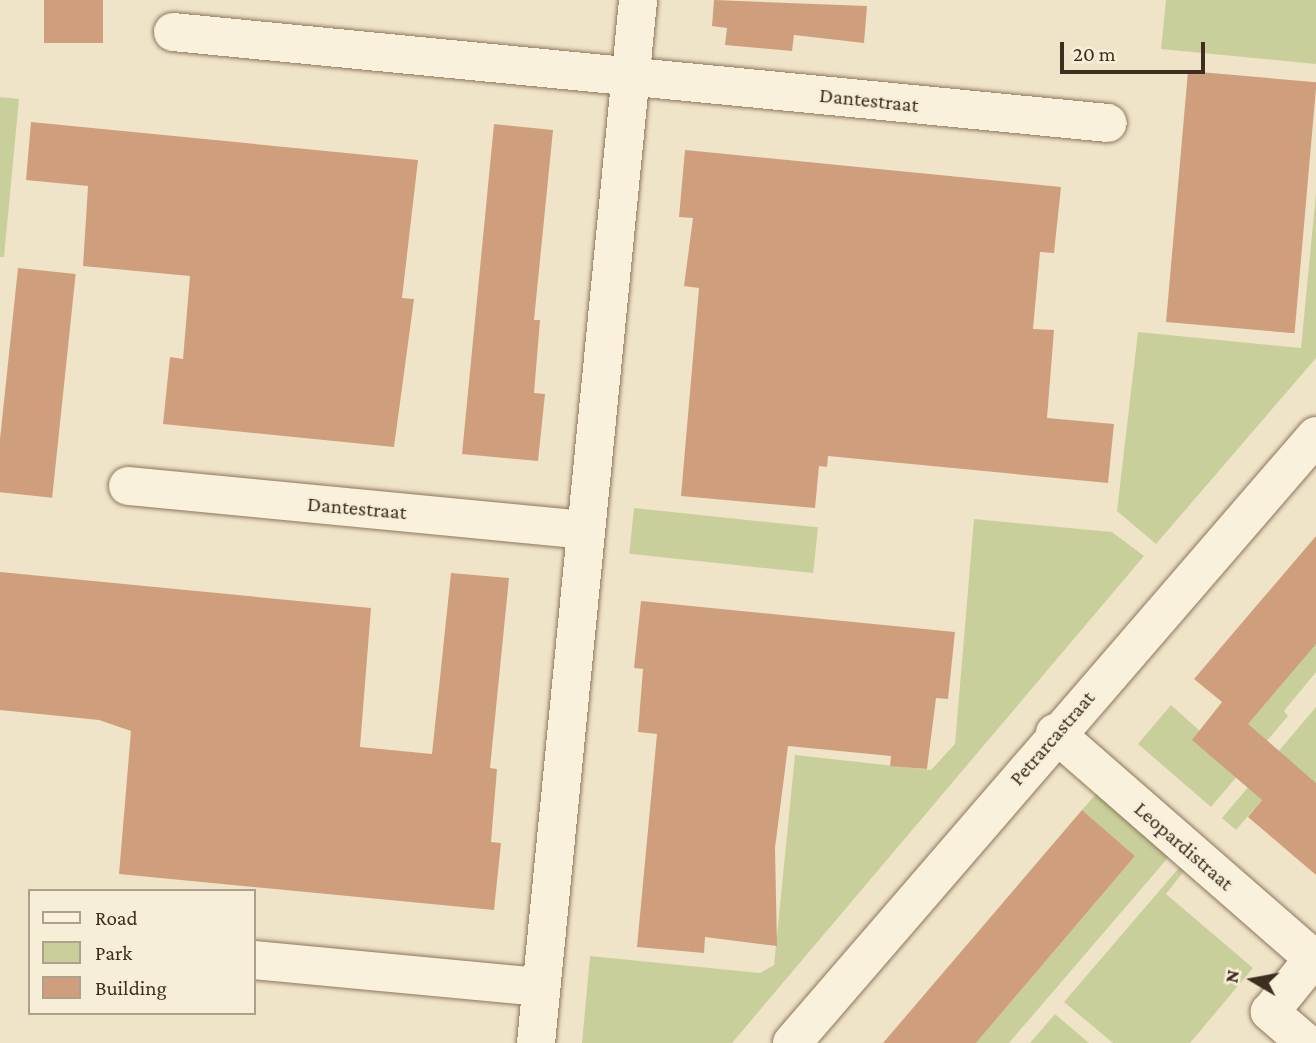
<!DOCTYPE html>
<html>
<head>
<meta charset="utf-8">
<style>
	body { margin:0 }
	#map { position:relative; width:1316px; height:1043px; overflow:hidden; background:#f0e4c8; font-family:"Crimson Pro",serif }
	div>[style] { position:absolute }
	.green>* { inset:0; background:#c9cf9b; transform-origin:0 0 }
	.building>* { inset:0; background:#cf9f7d; transform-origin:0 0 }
	.roads { filter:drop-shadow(0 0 2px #8d765c) drop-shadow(0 0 2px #8d765c) }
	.minor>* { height:38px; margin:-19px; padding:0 19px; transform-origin:19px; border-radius:19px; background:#faf1dc }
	span { translate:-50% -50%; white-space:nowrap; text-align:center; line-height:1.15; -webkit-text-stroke:5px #f7eed8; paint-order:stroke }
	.street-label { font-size:21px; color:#3d2e20 }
	.legend { position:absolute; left:28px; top:889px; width:228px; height:126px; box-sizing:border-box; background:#f7eed8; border:2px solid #ada18e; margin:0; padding:9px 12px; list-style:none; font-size:21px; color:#3d2e20 }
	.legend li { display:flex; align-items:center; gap:14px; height:35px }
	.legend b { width:35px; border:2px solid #ada18e }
	.north { position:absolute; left:1218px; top:945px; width:70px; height:70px; -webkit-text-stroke:5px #f7eed8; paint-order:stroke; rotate:280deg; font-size:19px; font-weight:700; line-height:28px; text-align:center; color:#3d2e20 }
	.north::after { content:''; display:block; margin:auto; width:24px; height:32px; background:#3d2e20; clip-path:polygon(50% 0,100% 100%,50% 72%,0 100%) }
	.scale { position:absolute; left:1060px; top:42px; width:145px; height:32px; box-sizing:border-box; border:4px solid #3d2e20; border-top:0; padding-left:9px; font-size:21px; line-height:24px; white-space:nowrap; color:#3d2e20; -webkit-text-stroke:5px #f7eed8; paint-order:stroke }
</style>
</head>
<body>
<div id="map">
	<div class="green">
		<div style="clip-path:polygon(1166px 0,1316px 0,1316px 64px,1161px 49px)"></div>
		<div style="clip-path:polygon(0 97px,19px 99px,4px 257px,0 257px)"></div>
		<div style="clip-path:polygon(1316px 193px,1316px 358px,1156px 544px,1117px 511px,1138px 332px,1301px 348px)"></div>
		<div style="left:634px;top:508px;width:185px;height:46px;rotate:6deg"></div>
		<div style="clip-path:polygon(974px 519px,1112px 532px,1144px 556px,732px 1043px,582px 1043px,590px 956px,760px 973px,774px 965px,795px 755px,931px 770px,955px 744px)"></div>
		<div style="clip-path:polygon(1316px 644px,1316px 672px,1284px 711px,1288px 716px,1211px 807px,1138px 744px,1171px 705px,1200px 731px)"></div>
		<div style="clip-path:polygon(1316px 707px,1316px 783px,1293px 764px,1236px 830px,1222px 818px)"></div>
		<div style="clip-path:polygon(1099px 791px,1172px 853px,1009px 1043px,976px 1043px,1135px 856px,1082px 810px)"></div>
		<div style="clip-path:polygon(1184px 862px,1188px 866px,1166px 894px,1253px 968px,1190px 1043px,1113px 1043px,1064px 1002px)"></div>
		<div style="clip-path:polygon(1055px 1014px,1089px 1043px,1030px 1043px)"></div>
	</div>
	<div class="building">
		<div style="left:44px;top:0;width:59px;height:43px"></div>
		<div style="clip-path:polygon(714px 0,867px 6px,864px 43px,794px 35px,792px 51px,725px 45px,727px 28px,712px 26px)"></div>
		<div style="left:1188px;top:71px;width:129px;height:252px;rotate:5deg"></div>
		<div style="clip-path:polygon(31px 122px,418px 160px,402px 298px,414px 299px,394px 447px,163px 424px,170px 357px,183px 359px,190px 276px,83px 266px,88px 186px,26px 180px)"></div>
		<div style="clip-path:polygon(494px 124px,553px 130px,534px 320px,540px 320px,534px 393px,545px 394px,538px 461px,462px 454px)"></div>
		<div style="clip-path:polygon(685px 150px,1061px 187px,1054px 253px,1040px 252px,1033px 329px,1054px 330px,1047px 418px,1114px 424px,1108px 483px,828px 456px,827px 467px,819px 466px,815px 508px,681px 496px,699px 288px,684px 286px,693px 218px,679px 217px)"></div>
		<div style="left:18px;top:268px;width:58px;height:225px;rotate:6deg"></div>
		<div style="clip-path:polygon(1316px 536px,1316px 644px,1248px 724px,1316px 783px,1316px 875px,1248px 817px,1262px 800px,1192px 740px,1222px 702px,1194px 679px)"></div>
		<div style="clip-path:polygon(0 572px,371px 608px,360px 747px,432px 754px,451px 573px,509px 578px,490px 768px,497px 769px,491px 842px,501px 843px,494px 910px,119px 874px,131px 731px,99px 720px,0 710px)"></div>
		<div style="clip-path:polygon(641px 601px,955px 632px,948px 699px,936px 698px,927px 769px,890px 766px,891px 756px,788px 746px,775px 848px,777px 946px,705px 937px,704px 953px,637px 947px,657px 734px,638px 732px,643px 669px,634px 668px)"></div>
		<div style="clip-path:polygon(1082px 810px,1135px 856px,976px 1043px,883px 1043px)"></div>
	</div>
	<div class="roads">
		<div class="minor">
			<div style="left:173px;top:32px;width:939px;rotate:5.56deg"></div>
			<div style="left:128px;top:486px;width:460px;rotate:5.5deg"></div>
			<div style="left:1055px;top:733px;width:347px;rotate:41.1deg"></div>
			<div style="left:254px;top:960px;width:288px;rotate:5.4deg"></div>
			<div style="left:536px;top:1043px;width:1048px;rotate:-84.41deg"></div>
			<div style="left:792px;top:1043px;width:802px;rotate:-49.2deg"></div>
			<div style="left:1306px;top:1043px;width:48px;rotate:-139.3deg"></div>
			<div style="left:1270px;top:1012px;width:68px;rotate:-50.9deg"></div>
		</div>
	</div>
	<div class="street-label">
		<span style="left:869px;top:100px;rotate:6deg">Dantestraat</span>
		<span style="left:357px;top:508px;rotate:5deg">Dantestraat</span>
		<span style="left:1052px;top:738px;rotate:-49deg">Petrarcastraat</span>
		<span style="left:1184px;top:846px;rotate:41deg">Leopardistraat</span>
	</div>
	<ul class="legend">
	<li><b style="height:9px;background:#faf1dc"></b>Road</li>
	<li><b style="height:19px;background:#c9cf9b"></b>Park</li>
	<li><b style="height:19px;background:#cf9f7d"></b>Building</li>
	</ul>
	<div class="north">N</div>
	<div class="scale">20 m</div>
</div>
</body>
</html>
